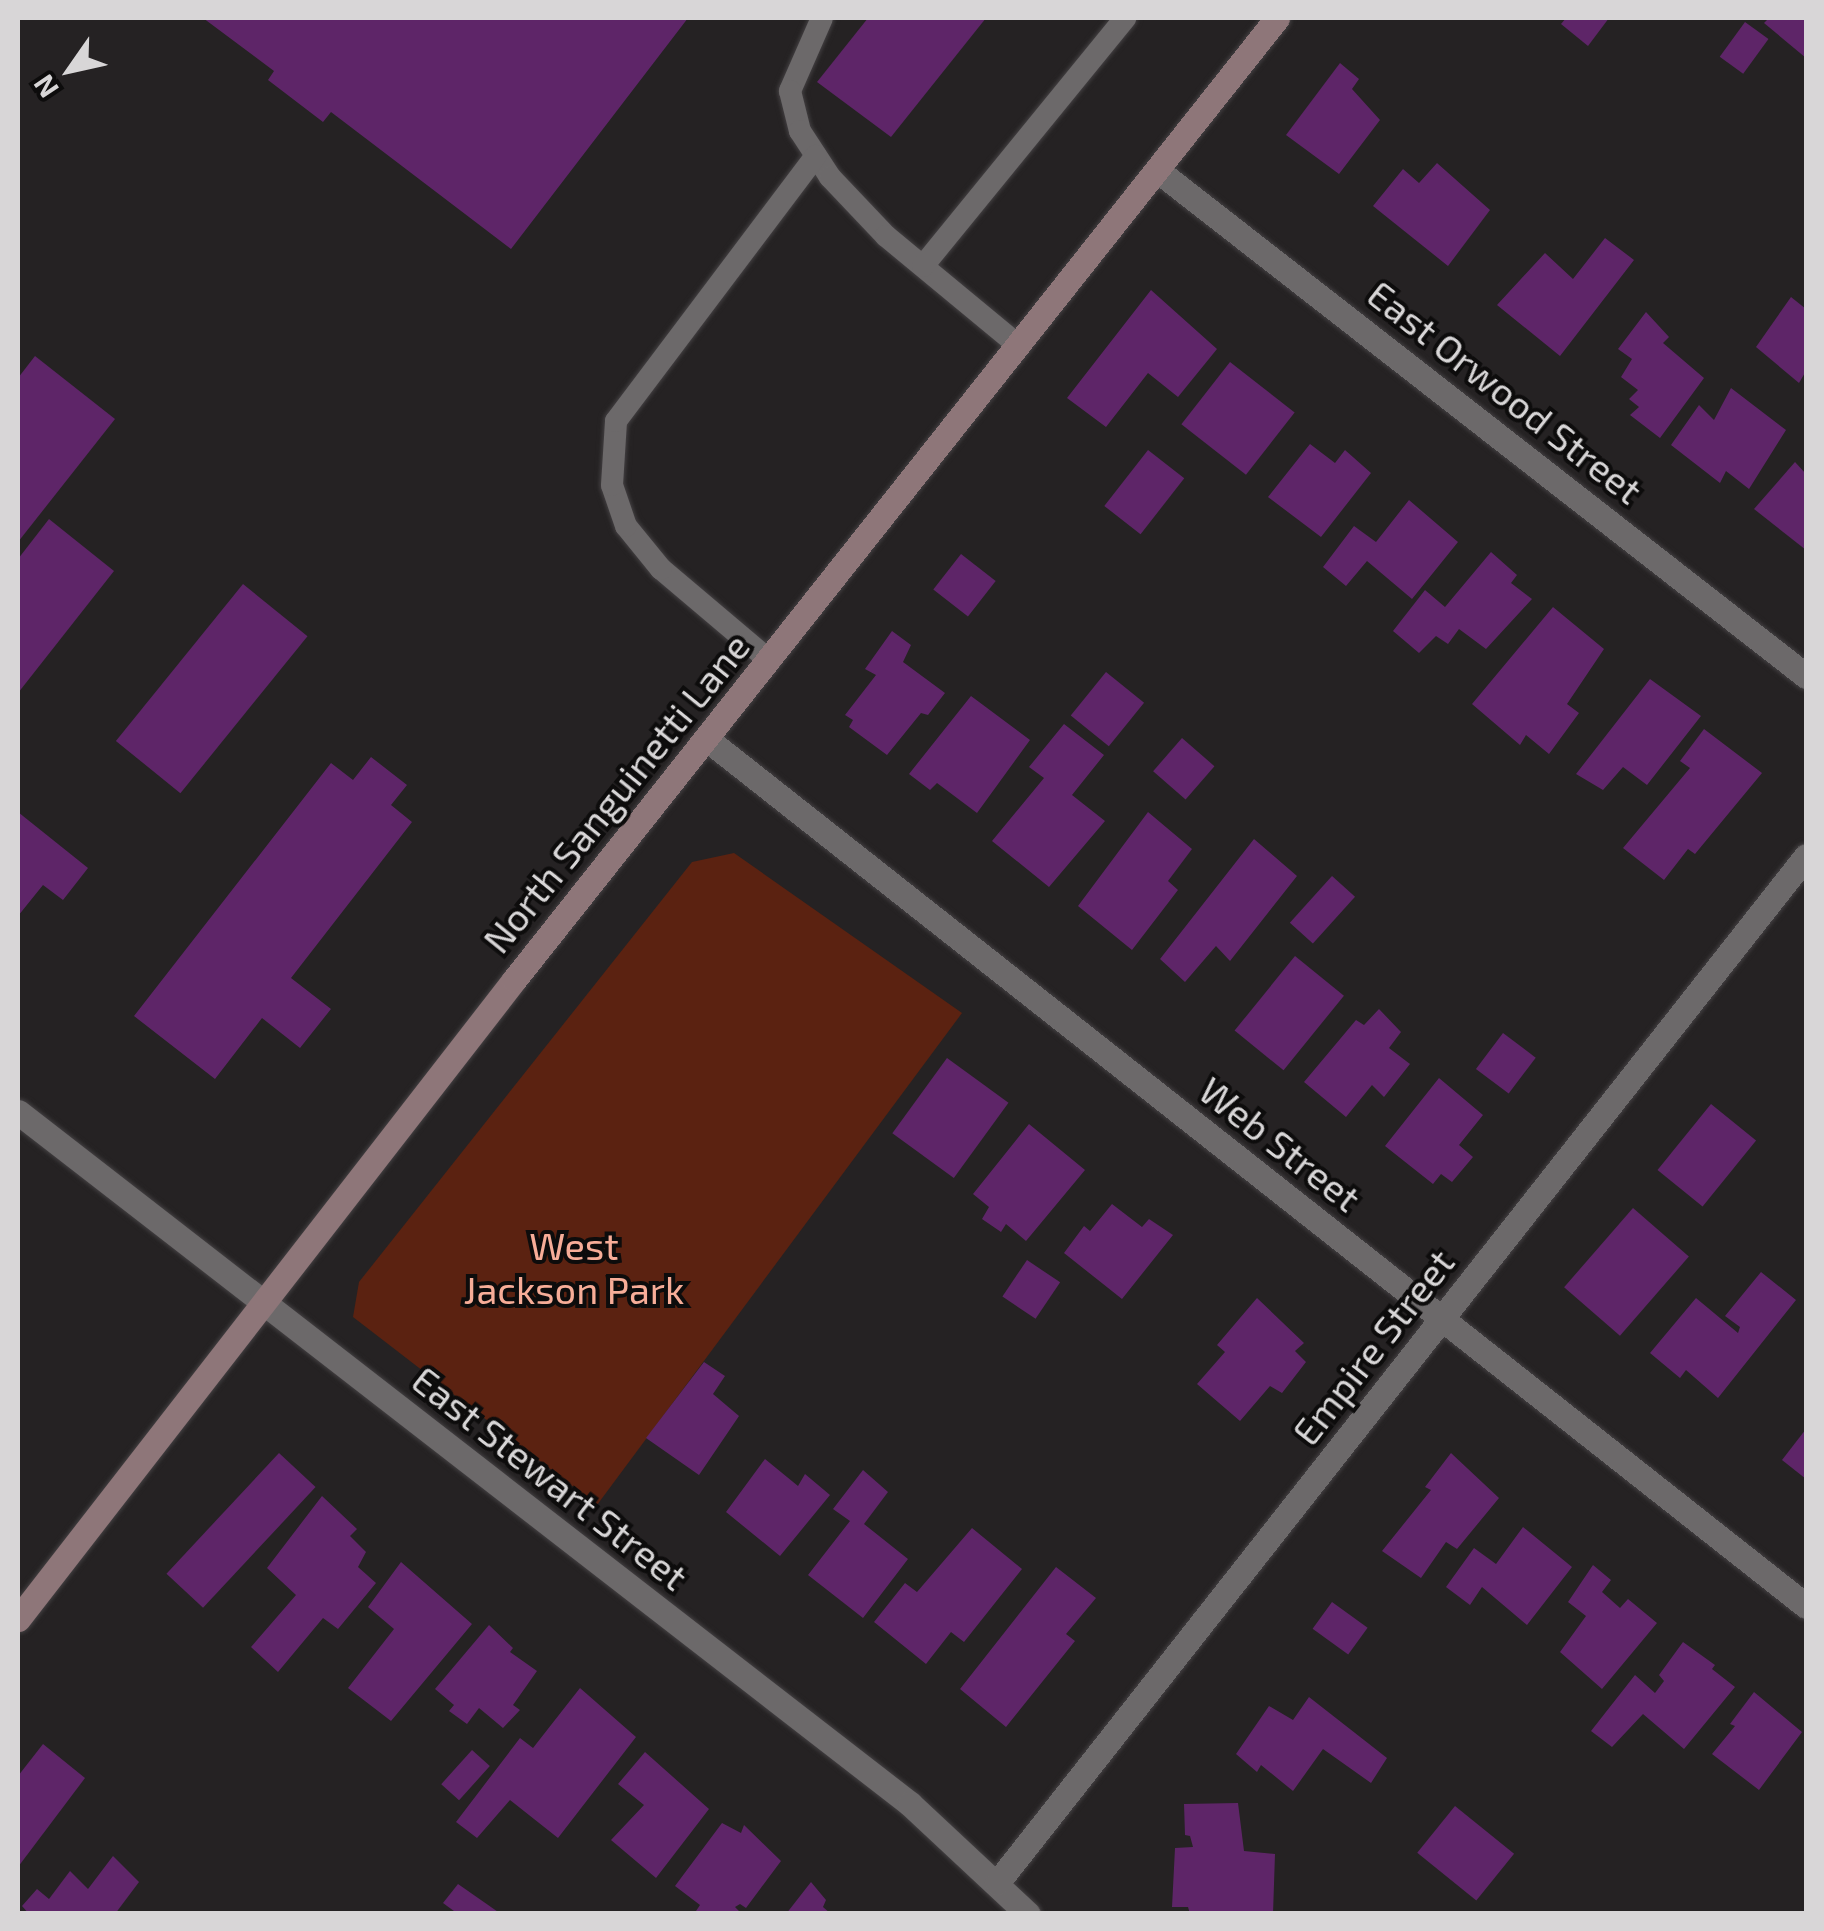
<!DOCTYPE html>
<html>
<head>
<meta charset="utf-8">
<style>
	body { margin:0 }
	#map { position:relative; width:1824px; height:1931px; overflow:hidden; background:#252223; font-family:"Exo 2",sans-serif }
	div>[style] { position:absolute }
	.green>* { inset:0; background:#5b2211 }
	.building>* { inset:0; background:#5e2568; transform-origin:0 0 }
	.roads { filter:drop-shadow(0 0 2px #434042) drop-shadow(0 0 2px #434042) }
	.lane>* { height:22px; margin:-11px; padding:0 11px; transform-origin:11px; border-radius:11px; background:#6c696a }
	.street>* { height:25px; margin:-12.5px; padding:0 12.5px; transform-origin:12.5px; border-radius:12.5px; background:#6c696a }
	.secondary>* { height:25px; margin:-12.5px; padding:0 12.5px; transform-origin:12.5px; border-radius:12.5px; background:#8e7679 }
	span { translate:-50% -50%; white-space:nowrap; text-align:center; line-height:1.15; -webkit-text-stroke:8px #0d0c0c; paint-order:stroke }
	.street-label { font-size:38px; color:#d8d6d7 }
	.park-label { font-size:38px; color:#f7ad98 }
	.frame { position:absolute; inset:0; border:20px solid #d8d6d7; pointer-events:none }
	.north { position:absolute; left:20px; top:20px; width:100px; height:100px; -webkit-text-stroke:8px #0d0c0c; paint-order:stroke; rotate:236deg; font-size:28px; font-weight:700; line-height:40px; text-align:center; color:#d8d6d7 }
	.north::after { content:''; display:block; margin:auto; width:35px; height:45px; background:#d8d6d7; clip-path:polygon(50% 0,100% 100%,50% 72%,0 100%) }
</style>
</head>
<body>
<div id="map">
	<div class="green">
		<div style="clip-path:polygon(734px 853px,962px 1013px,597px 1505px,353px 1317px,359px 1282px,692px 862px)"></div>
	</div>
	<div class="building">
		<div style="clip-path:polygon(203px 18px,688px 18px,511px 249px,331px 112px,323px 122px,268px 80px,274px 71px)"></div>
		<div style="clip-path:polygon(868px 18px,986px 18px,891px 137px,817px 82px)"></div>
		<div style="clip-path:polygon(1566px 18px,1609px 18px,1588px 46px,1561px 24px)"></div>
		<div style="clip-path:polygon(1769px 18px,1806px 18px,1806px 58px,1764px 23px)"></div>
		<div style="left:1745px;top:22px;width:29px;height:43px;rotate:36deg"></div>
		<div style="clip-path:polygon(1340px 63px,1359px 79px,1352px 89px,1380px 120px,1339px 174px,1286px 135px)"></div>
		<div style="clip-path:polygon(1437px 163px,1490px 210px,1448px 266px,1373px 206px,1403px 169px,1419px 183px)"></div>
		<div style="clip-path:polygon(1605px 238px,1634px 260px,1560px 356px,1497px 305px,1545px 253px,1573px 279px)"></div>
		<div style="clip-path:polygon(1151px 290px,1217px 349px,1178px 397px,1148px 373px,1106px 427px,1067px 398px)"></div>
		<div style="clip-path:polygon(1791px 297px,1806px 309px,1806px 371px,1799px 383px,1756px 347px)"></div>
		<div style="clip-path:polygon(1646px 312px,1669px 337px,1663px 343px,1704px 378px,1660px 438px,1630px 415px,1639px 407px,1629px 399px,1638px 390px,1621px 377px,1632px 359px,1618px 349px)"></div>
		<div style="clip-path:polygon(35px 356px,115px 419px,18px 542px,18px 378px)"></div>
		<div style="left:1230px;top:362px;width:82px;height:79px;rotate:38deg"></div>
		<div style="clip-path:polygon(1731px 388px,1786px 430px,1749px 489px,1726px 471px,1720px 483px,1671px 445px,1699px 405px,1714px 420px)"></div>
		<div style="clip-path:polygon(1310px 444px,1335px 463px,1345px 450px,1371px 473px,1321px 537px,1268px 497px)"></div>
		<div style="left:1148px;top:450px;width:46px;height:71px;rotate:38deg"></div>
		<div style="clip-path:polygon(1795px 462px,1806px 474px,1806px 550px,1754px 509px)"></div>
		<div style="clip-path:polygon(1409px 500px,1458px 542px,1412px 599px,1367px 561px,1346px 586px,1323px 567px,1354px 526px,1376px 542px)"></div>
		<div style="clip-path:polygon(49px 519px,114px 571px,18px 693px,18px 559px)"></div>
		<div style="clip-path:polygon(1491px 552px,1517px 575px,1511px 583px,1532px 599px,1486px 649px,1459px 629px,1448px 644px,1436px 636px,1419px 653px,1393px 631px,1425px 590px,1445px 607px)"></div>
		<div style="left:961px;top:554px;width:44px;height:45px;rotate:38deg"></div>
		<div style="left:243px;top:584px;width:83px;height:202px;rotate:39deg"></div>
		<div style="clip-path:polygon(1553px 607px,1604px 649px,1567px 704px,1579px 713px,1549px 754px,1526px 735px,1520px 745px,1472px 704px)"></div>
		<div style="clip-path:polygon(892px 631px,911px 645px,903px 662px,945px 693px,928px 715px,921px 713px,887px 755px,849px 727px,853px 720px,845px 715px,876px 675px,865px 669px)"></div>
		<div style="left:1106px;top:672px;width:49px;height:56px;rotate:39deg"></div>
		<div style="clip-path:polygon(1650px 679px,1701px 716px,1647px 785px,1623px 767px,1603px 790px,1576px 774px)"></div>
		<div style="clip-path:polygon(971px 696px,1030px 740px,977px 813px,937px 783px,930px 790px,909px 774px)"></div>
		<div style="clip-path:polygon(1064px 724px,1104px 755px,1072px 795px,1105px 821px,1049px 887px,992px 841px,1044px 778px,1029px 767px)"></div>
		<div style="clip-path:polygon(1704px 729px,1762px 773px,1695px 854px,1688px 849px,1664px 880px,1623px 848px,1690px 768px,1680px 761px)"></div>
		<div style="left:1182px;top:738px;width:43px;height:44px;rotate:41deg"></div>
		<div style="clip-path:polygon(371px 757px,407px 785px,391px 805px,412px 822px,291px 978px,331px 1009px,300px 1048px,262px 1018px,215px 1079px,134px 1016px,331px 763px,353px 780px)"></div>
		<div style="clip-path:polygon(18px 812px,88px 868px,63px 900px,43px 885px,18px 916px)"></div>
		<div style="clip-path:polygon(1148px 812px,1192px 849px,1168px 881px,1178px 890px,1132px 950px,1078px 906px)"></div>
		<div style="clip-path:polygon(1254px 839px,1297px 876px,1230px 961px,1216px 946px,1185px 982px,1160px 959px)"></div>
		<div style="left:1332px;top:876px;width:31px;height:63px;rotate:42deg"></div>
		<div style="left:1295px;top:956px;width:63px;height:96px;rotate:39deg"></div>
		<div style="clip-path:polygon(1379px 1009px,1401px 1032px,1389px 1048px,1410px 1064px,1384px 1097px,1372px 1085px,1346px 1117px,1304px 1082px,1356px 1020px,1364px 1025px)"></div>
		<div style="left:1503px;top:1033px;width:41px;height:45px;rotate:37deg"></div>
		<div style="left:947px;top:1058px;width:76px;height:93px;rotate:36deg"></div>
		<div style="clip-path:polygon(1439px 1078px,1483px 1115px,1459px 1145px,1473px 1157px,1452px 1182px,1441px 1174px,1433px 1184px,1385px 1146px)"></div>
		<div style="left:1711px;top:1104px;width:58px;height:85px;rotate:39deg"></div>
		<div style="clip-path:polygon(1029px 1124px,1085px 1170px,1026px 1241px,1006px 1224px,1001px 1232px,982px 1219px,989px 1207px,973px 1194px)"></div>
		<div style="clip-path:polygon(1112px 1204px,1142px 1227px,1149px 1219px,1173px 1235px,1122px 1299px,1064px 1253px,1084px 1226px,1090px 1231px)"></div>
		<div style="left:1633px;top:1208px;width:74px;height:105px;rotate:41deg"></div>
		<div style="left:1027px;top:1260px;width:40px;height:44px;rotate:34deg"></div>
		<div style="clip-path:polygon(1761px 1272px,1796px 1300px,1718px 1398px,1686px 1370px,1680px 1378px,1650px 1353px,1696px 1298px,1738px 1333px,1740px 1327px,1725px 1316px)"></div>
		<div style="clip-path:polygon(1257px 1298px,1304px 1343px,1295px 1351px,1306px 1362px,1282px 1393px,1270px 1386px,1240px 1421px,1197px 1384px,1225px 1352px,1217px 1345px)"></div>
		<div style="clip-path:polygon(704px 1362px,725px 1376px,713px 1394px,739px 1416px,699px 1475px,646px 1438px)"></div>
		<div style="clip-path:polygon(1806px 1429px,1806px 1479px,1782px 1460px)"></div>
		<div style="left:279px;top:1453px;width:50px;height:165px;rotate:43deg"></div>
		<div style="clip-path:polygon(1451px 1453px,1499px 1498px,1457px 1549px,1446px 1542px,1421px 1578px,1382px 1551px,1431px 1490px,1425px 1487px)"></div>
		<div style="clip-path:polygon(765px 1459px,798px 1486px,805px 1474px,830px 1495px,780px 1556px,726px 1512px)"></div>
		<div style="clip-path:polygon(863px 1470px,888px 1492px,864px 1524px,908px 1559px,863px 1618px,808px 1575px,850px 1521px,833px 1509px)"></div>
		<div style="clip-path:polygon(322px 1496px,357px 1529px,350px 1536px,366px 1552px,358px 1567px,376px 1583px,338px 1629px,323px 1618px,278px 1672px,251px 1647px,296px 1595px,267px 1568px)"></div>
		<div style="clip-path:polygon(1523px 1527px,1572px 1567px,1527px 1625px,1482px 1587px,1470px 1605px,1446px 1587px,1474px 1548px,1496px 1564px)"></div>
		<div style="clip-path:polygon(972px 1528px,1022px 1569px,964px 1642px,951px 1632px,926px 1664px,874px 1622px,905px 1583px,917px 1592px)"></div>
		<div style="clip-path:polygon(401px 1562px,472px 1624px,391px 1721px,348px 1688px,394px 1629px,368px 1607px)"></div>
		<div style="clip-path:polygon(1593px 1565px,1611px 1580px,1602px 1592px,1620px 1608px,1628px 1599px,1657px 1623px,1602px 1689px,1560px 1652px,1586px 1616px,1568px 1602px)"></div>
		<div style="clip-path:polygon(1056px 1567px,1096px 1598px,1066px 1634px,1075px 1641px,1006px 1727px,960px 1689px)"></div>
		<div style="left:1332px;top:1602px;width:44px;height:33px;rotate:36deg"></div>
		<div style="clip-path:polygon(489px 1625px,513px 1648px,510px 1652px,537px 1671px,513px 1705px,520px 1710px,503px 1728px,479px 1708px,467px 1724px,449px 1711px,454px 1705px,435px 1689px)"></div>
		<div style="clip-path:polygon(1683px 1642px,1715px 1665px,1712px 1669px,1735px 1687px,1684px 1749px,1643px 1714px,1612px 1747px,1591px 1731px,1635px 1675px,1655px 1693px,1664px 1681px,1659px 1675px)"></div>
		<div style="clip-path:polygon(580px 1688px,636px 1737px,558px 1838px,510px 1800px,477px 1838px,456px 1822px,520px 1738px,533px 1748px)"></div>
		<div style="clip-path:polygon(1754px 1692px,1802px 1732px,1759px 1790px,1712px 1754px,1735px 1726px,1730px 1724px)"></div>
		<div style="clip-path:polygon(1309px 1697px,1387px 1758px,1371px 1783px,1323px 1749px,1293px 1791px,1261px 1765px,1257px 1772px,1236px 1754px,1269px 1706px,1293px 1720px)"></div>
		<div style="clip-path:polygon(43px 1744px,85px 1778px,18px 1867px,18px 1776px)"></div>
		<div style="left:472px;top:1750px;width:24px;height:46px;rotate:42deg"></div>
		<div style="clip-path:polygon(645px 1752px,709px 1809px,656px 1878px,611px 1840px,644px 1805px,618px 1784px)"></div>
		<div style="clip-path:polygon(1238px 1803px,1244px 1851px,1275px 1854px,1273px 1914px,1190px 1914px,1188px 1907px,1172px 1907px,1175px 1848px,1193px 1847px,1190px 1836px,1185px 1835px,1184px 1804px)"></div>
		<div style="left:1455px;top:1806px;width:76px;height:60px;rotate:39deg"></div>
		<div style="clip-path:polygon(722px 1823px,741px 1833px,744px 1825px,781px 1861px,746px 1908px,740px 1904px,735px 1907px,742px 1914px,694px 1914px,700px 1905px,675px 1886px)"></div>
		<div style="clip-path:polygon(113px 1856px,139px 1882px,115px 1914px,29px 1914px,22px 1906px,37px 1889px,49px 1899px,70px 1871px,88px 1889px)"></div>
		<div style="clip-path:polygon(811px 1882px,826px 1900px,823px 1907px,831px 1914px,786px 1914px)"></div>
		<div style="clip-path:polygon(458px 1884px,501px 1914px,458px 1914px,443px 1903px)"></div>
	</div>
	<div class="roads">
		<div class="lane">
			<div style="left:822px;top:18px;width:80px;rotate:113.7deg"></div>
			<div style="left:790px;top:91px;width:41px;rotate:76deg"></div>
			<div style="left:800px;top:131px;width:55px;rotate:56.9deg"></div>
			<div style="left:830px;top:177px;width:81px;rotate:46.5deg"></div>
			<div style="left:886px;top:236px;width:173px;rotate:39.6deg"></div>
			<div style="left:923px;top:266px;width:320px;rotate:-50.8deg"></div>
			<div style="left:770px;top:661px;width:143px;rotate:-139.8deg"></div>
			<div style="left:661px;top:569px;width:55px;rotate:-129.1deg"></div>
			<div style="left:626px;top:526px;width:43px;rotate:-108.9deg"></div>
			<div style="left:612px;top:485px;width:64px;rotate:-86.4deg"></div>
			<div style="left:616px;top:421px;width:332px;rotate:-53deg"></div>
		</div>
		<div class="street">
			<div style="left:1157px;top:170px;width:823px;rotate:37.94deg"></div>
			<div style="left:708px;top:740px;width:1398px;rotate:38.26deg"></div>
			<div style="left:18px;top:1112px;width:1129px;rotate:37.8deg"></div>
			<div style="left:910px;top:1804px;width:161px;rotate:43deg"></div>
			<div style="left:997px;top:1883px;width:1307px;rotate:-51.77deg"></div>
		</div>
		<div class="secondary">
			<div style="left:18px;top:1619px;width:809px;rotate:-52.18deg"></div>
			<div style="left:514px;top:980px;width:1228px;rotate:-51.58deg"></div>
		</div>
	</div>
	<div class="street-label">
		<span style="left:1505px;top:392px;rotate:38deg">East Orwood Street</span>
		<span style="left:616px;top:793px;rotate:-51deg">North Sanguinetti Lane</span>
		<span style="left:1280px;top:1144px;rotate:38deg">Web Street</span>
		<span style="left:1373px;top:1347px;rotate:-52deg">Empire Street</span>
		<span style="left:550px;top:1478px;rotate:38deg">East Stewart Street</span>
	</div>
	<div class="park-label">
		<span style="left:574px;top:1268px">West<br>Jackson Park</span>
	</div>
	<div class="frame"></div>
	<div class="north">N</div>
</div>
</body>
</html>
